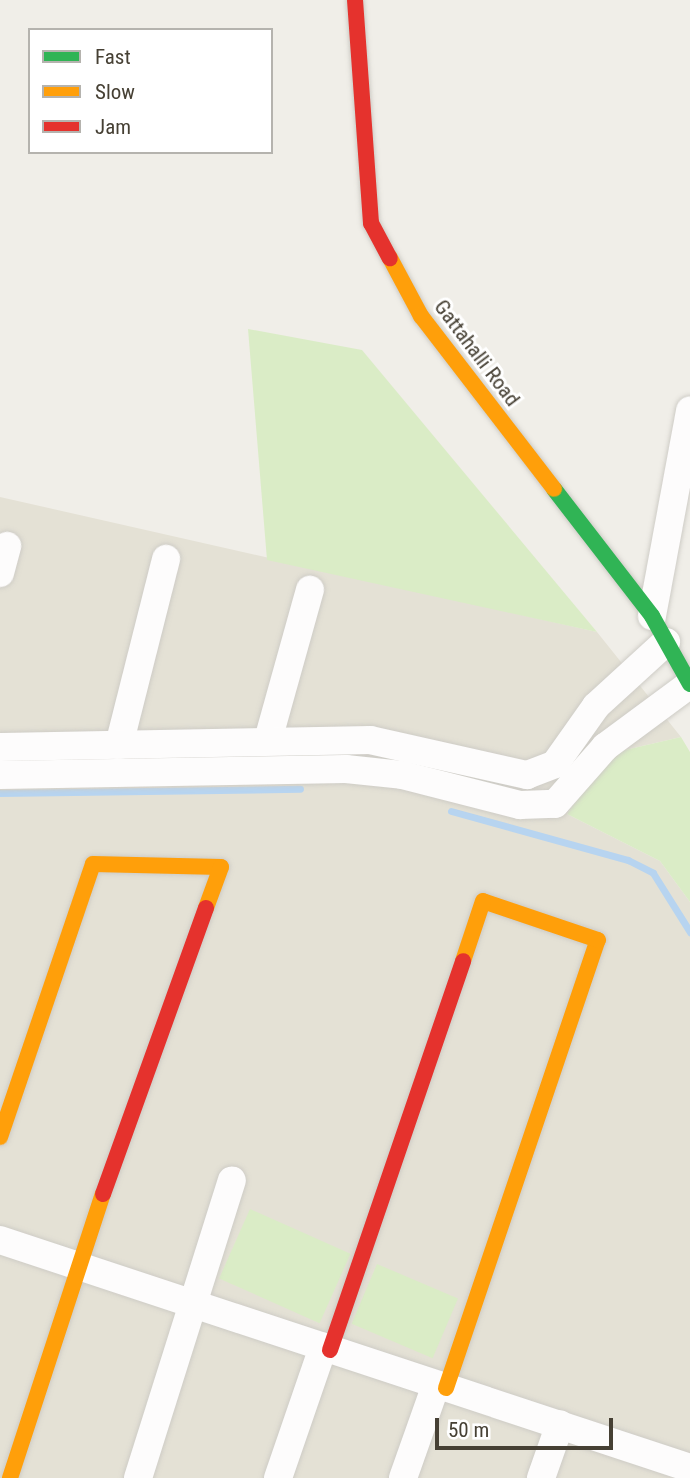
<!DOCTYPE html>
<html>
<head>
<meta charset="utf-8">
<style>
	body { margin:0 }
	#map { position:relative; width:690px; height:1478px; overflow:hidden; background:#f0eee8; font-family:"Roboto Condensed",sans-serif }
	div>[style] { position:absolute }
	.residential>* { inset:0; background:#e4e1d5 }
	.green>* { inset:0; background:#daecc6; transform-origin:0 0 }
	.stream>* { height:7px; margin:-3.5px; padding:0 3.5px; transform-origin:3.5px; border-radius:3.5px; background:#b7d4f0 }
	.roads { filter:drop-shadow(0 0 2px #ceccc6) drop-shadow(0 0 2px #ceccc6) }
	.street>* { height:28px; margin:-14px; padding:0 14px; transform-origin:14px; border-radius:14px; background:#fdfcfc }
	.fast>* { height:16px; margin:-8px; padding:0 8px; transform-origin:8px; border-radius:8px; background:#30b455 }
	.slow>* { height:16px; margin:-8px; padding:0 8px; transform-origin:8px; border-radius:8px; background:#ff9f0a }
	.jam>* { height:16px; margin:-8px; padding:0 8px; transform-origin:8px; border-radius:8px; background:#e5322d }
	span { translate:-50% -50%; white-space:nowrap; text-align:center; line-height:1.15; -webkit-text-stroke:6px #fff; paint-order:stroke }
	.street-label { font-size:21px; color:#464034 }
	.legend { position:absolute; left:28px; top:28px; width:245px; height:126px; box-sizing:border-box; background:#fff; border:2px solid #b5b3ae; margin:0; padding:9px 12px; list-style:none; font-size:21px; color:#464034 }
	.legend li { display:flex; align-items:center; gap:14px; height:35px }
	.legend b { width:35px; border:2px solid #b5b3ae }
	.scale { position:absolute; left:435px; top:1418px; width:178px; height:32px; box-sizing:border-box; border:4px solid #464034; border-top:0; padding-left:9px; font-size:21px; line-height:24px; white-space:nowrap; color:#464034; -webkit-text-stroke:5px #fff; paint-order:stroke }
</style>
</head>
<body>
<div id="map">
	<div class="residential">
		<div style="clip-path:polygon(0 497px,597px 632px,681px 737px,608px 754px,567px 814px,660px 861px,690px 902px,690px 1478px,0 1478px)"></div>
	</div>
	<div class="green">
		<div style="clip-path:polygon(248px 329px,362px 350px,597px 632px,267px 560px)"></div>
		<div style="clip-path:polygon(681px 737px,690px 752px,690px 902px,660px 861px,567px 814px,608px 754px)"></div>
		<div style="left:250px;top:1209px;width:110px;height:76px;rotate:24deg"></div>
		<div style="left:377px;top:1264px;width:88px;height:65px;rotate:23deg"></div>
	</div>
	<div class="stream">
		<div style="left:0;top:793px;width:300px;rotate:-0.8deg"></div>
		<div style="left:451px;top:811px;width:184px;rotate:15.5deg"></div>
		<div style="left:628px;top:860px;width:28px;rotate:27deg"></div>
		<div style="left:653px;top:873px;width:70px;rotate:57.9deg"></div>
	</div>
	<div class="roads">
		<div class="street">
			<div style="left:0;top:573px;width:28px;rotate:-75deg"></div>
			<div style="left:652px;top:616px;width:209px;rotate:-79.5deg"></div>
			<div style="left:268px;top:740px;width:156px;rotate:-74.4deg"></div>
			<div style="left:119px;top:745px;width:192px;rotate:-75.8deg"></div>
			<div style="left:0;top:747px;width:370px;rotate:-1.1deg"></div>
			<div style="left:370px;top:740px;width:161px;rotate:12.6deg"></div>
			<div style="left:527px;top:775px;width:30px;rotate:-21deg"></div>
			<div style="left:555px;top:764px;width:71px;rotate:-54.7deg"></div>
			<div style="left:596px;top:706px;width:95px;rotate:-42.4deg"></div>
			<div style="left:0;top:775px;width:346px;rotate:-1deg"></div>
			<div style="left:346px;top:769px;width:56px;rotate:6.1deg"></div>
			<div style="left:402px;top:775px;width:122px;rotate:14.3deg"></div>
			<div style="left:520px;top:805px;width:35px;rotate:-2deg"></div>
			<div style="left:555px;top:804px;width:76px;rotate:-48.7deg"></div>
			<div style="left:605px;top:747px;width:106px;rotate:-36.5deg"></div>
			<div style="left:0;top:1240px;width:727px;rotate:18.29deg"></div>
			<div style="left:138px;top:1478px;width:312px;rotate:-72.5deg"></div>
			<div style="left:278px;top:1478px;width:139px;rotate:-71deg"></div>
			<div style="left:403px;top:1478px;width:99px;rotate:-70.5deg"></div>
			<div style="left:541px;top:1478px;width:57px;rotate:-70.6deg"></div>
		</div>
		<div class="fast">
			<div style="left:554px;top:489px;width:160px;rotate:52.3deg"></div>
			<div style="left:652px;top:616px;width:78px;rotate:60.8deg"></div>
		</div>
		<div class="slow">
			<div style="left:390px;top:258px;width:66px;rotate:61.9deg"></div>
			<div style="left:421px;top:316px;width:218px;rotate:52.4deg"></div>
			<div style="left:0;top:1137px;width:288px;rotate:-71.2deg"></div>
			<div style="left:93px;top:864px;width:128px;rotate:1.3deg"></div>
			<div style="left:221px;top:867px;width:44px;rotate:110.1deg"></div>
			<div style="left:446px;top:1388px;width:473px;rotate:-71.3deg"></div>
			<div style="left:598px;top:940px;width:121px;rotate:-161.3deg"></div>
			<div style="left:483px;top:901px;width:63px;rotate:108.4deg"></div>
			<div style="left:10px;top:1478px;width:299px;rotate:-71.9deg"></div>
		</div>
		<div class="jam">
			<div style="left:355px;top:0;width:224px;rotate:85.9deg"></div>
			<div style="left:371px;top:223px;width:40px;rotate:62deg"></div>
			<div style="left:103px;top:1194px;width:304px;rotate:-70.2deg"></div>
			<div style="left:330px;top:1350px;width:411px;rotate:-71.1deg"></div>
		</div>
	</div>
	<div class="street-label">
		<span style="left:477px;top:353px;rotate:53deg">Gattahalli Road</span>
	</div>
	<ul class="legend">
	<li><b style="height:9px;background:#30b455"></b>Fast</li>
	<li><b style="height:9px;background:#ff9f0a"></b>Slow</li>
	<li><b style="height:9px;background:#e5322d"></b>Jam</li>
	</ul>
	<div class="scale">50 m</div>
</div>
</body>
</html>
